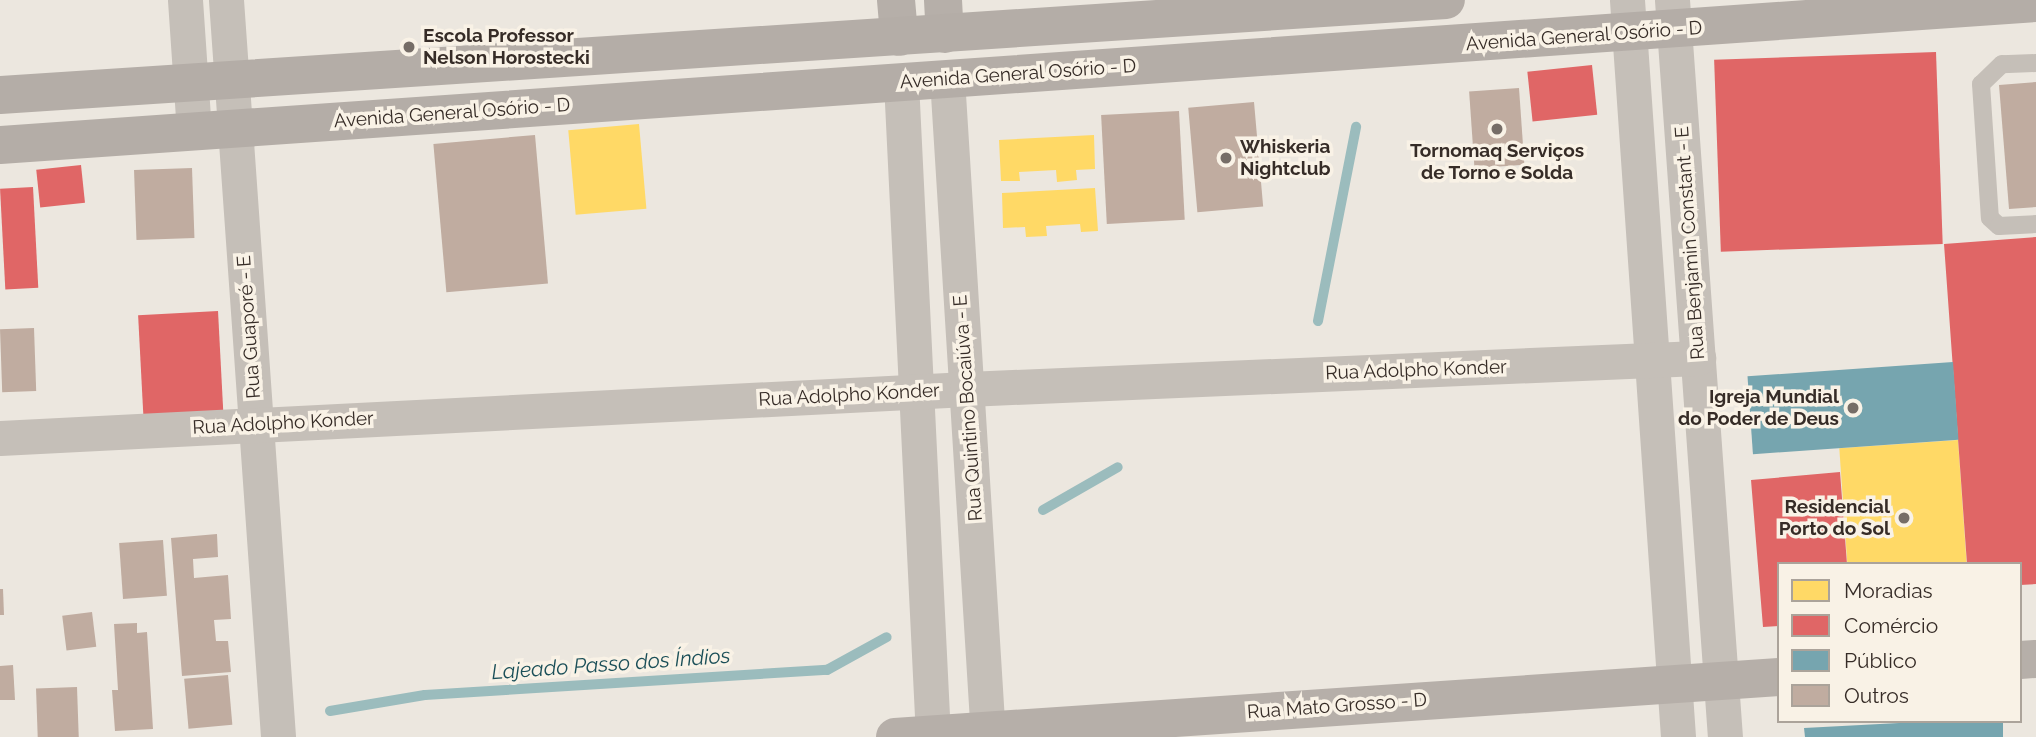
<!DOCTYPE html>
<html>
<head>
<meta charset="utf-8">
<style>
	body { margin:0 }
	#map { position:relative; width:2036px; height:737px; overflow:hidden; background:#ece7df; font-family:Raleway,sans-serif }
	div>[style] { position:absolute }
	.homes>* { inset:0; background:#ffd966; transform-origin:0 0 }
	.shops>* { inset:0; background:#e06666; transform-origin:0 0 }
	.public>* { inset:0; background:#76a5af; transform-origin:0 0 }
	.stream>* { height:10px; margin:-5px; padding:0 5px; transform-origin:5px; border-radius:5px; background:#9bbcbd }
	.building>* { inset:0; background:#c0aca0; transform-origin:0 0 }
	.lane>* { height:18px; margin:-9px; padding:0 9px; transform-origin:9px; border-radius:9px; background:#c5bfb8 }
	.street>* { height:35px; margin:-17.5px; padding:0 17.5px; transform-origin:17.5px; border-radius:17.5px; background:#c5bfb8 }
	.secondary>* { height:38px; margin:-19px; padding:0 19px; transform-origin:19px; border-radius:19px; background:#b6afa9 }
	.primary>* { height:38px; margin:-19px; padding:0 19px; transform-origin:19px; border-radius:19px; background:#b4ada7 }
	.dots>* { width:19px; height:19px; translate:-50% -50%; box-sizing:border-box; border:4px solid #f9f2e6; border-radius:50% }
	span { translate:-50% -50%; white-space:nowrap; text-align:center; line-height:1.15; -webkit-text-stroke:7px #f9f2e6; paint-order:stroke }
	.poi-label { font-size:19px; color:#362c27; font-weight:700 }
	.left { translate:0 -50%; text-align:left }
	.right { translate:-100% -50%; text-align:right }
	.street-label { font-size:19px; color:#362c27 }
	.water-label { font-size:21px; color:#1b4f58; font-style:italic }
	.legend { position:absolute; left:1777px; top:562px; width:245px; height:161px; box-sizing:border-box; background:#f9f2e6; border:2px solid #aba39a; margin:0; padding:9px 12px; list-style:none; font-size:21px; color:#362c27 }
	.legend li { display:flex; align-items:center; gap:14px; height:35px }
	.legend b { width:35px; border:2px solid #aba39a }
</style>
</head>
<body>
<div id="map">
	<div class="homes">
		<div style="left:639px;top:124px;width:85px;height:71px;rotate:85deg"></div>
		<div style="clip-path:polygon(1094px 135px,1095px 169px,1076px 170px,1077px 180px,1057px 182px,1056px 170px,1019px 172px,1020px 181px,1001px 181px,999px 140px)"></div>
		<div style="clip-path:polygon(1095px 188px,1098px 231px,1081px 232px,1080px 224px,1046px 226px,1047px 236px,1026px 237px,1025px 227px,1003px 228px,1002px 193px)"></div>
		<div style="left:1958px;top:440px;width:124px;height:119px;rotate:86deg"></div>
	</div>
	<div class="shops">
		<div style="left:1936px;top:52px;width:192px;height:222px;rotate:88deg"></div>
		<div style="left:1592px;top:65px;width:50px;height:65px;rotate:84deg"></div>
		<div style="left:81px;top:165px;width:38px;height:45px;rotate:84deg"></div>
		<div style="left:33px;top:187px;width:101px;height:33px;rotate:87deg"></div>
		<div style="clip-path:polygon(2036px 237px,2036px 584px,2020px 585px,2020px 564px,1967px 564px,1944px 244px)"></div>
		<div style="left:218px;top:311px;width:100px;height:80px;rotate:87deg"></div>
		<div style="clip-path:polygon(1840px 472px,1847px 564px,1779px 564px,1779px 626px,1763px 627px,1751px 480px)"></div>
	</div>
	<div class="public">
		<div style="left:1953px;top:362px;width:78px;height:206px;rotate:86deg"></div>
		<div style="clip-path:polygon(1937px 721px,2003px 721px,2003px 737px,1805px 737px,1804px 728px)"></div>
	</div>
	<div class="stream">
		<div style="left:1318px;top:321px;width:198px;rotate:-78.9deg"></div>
		<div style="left:1043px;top:510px;width:86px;rotate:-29.8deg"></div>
		<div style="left:330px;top:711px;width:96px;rotate:-9.6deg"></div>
		<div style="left:425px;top:695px;width:403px;rotate:-3.6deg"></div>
		<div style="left:827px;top:670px;width:68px;rotate:-28.8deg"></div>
	</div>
	<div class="building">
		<div style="clip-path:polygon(2036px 82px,2036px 207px,2009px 209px,1999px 85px)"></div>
		<div style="left:1519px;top:88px;width:77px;height:50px;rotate:86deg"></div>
		<div style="left:1254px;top:102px;width:105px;height:66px;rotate:85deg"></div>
		<div style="left:1179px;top:111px;width:109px;height:78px;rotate:87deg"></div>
		<div style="left:535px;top:135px;width:149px;height:102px;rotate:85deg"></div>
		<div style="left:192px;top:168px;width:70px;height:58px;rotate:88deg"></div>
		<div style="left:34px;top:328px;width:63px;height:34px;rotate:88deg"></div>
		<div style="clip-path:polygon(217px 534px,218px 557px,193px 559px,194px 578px,228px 575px,231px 619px,214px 620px,216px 641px,228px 641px,231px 672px,182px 676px,171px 538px)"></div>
		<div style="left:163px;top:540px;width:56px;height:44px;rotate:86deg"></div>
		<div style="clip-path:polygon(0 589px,3px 589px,4px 615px,0 615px)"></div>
		<div style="left:92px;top:612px;width:35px;height:30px;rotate:83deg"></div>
		<div style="clip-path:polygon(137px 623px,137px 633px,147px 632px,153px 729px,115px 731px,112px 690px,118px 690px,114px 624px)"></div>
		<div style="clip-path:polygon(13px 665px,15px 700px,0 700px,0 666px)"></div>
		<div style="left:228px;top:675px;width:50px;height:44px;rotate:85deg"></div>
		<div style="left:77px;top:687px;width:50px;height:41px;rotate:88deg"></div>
	</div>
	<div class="lane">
		<div style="left:2036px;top:63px;width:34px;rotate:178deg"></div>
		<div style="left:2002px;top:64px;width:29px;rotate:136deg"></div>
		<div style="left:1981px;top:84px;width:134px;rotate:86.2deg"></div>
		<div style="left:1990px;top:218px;width:12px;rotate:42deg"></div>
		<div style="left:1999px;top:226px;width:37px;rotate:-3deg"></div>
	</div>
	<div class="street">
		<div style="left:185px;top:0;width:131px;rotate:86.1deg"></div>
		<div style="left:226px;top:0;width:739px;rotate:85.96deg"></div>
		<div style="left:1627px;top:0;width:739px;rotate:86.04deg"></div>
		<div style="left:1672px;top:0;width:739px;rotate:85.89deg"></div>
		<div style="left:947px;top:78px;width:660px;rotate:86.44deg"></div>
		<div style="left:901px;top:82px;width:656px;rotate:87.2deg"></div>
		<div style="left:0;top:438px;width:968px;rotate:-2.9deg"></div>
		<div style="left:967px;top:389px;width:732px;rotate:-2.43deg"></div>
	</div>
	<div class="secondary">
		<div style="left:896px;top:0;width:37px;rotate:85deg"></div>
		<div style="left:943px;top:0;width:34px;rotate:87deg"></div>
		<div style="left:2020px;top:660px;width:16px;rotate:-4deg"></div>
		<div style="left:895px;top:737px;width:886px;rotate:-3.88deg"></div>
	</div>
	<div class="primary">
		<div style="left:0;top:95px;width:1449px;rotate:-3.76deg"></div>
		<div style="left:0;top:145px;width:2041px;rotate:-3.99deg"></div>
	</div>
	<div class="dots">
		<div style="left:409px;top:47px;background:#766d67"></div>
		<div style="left:1497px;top:129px;background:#766d67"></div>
		<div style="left:1226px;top:158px;background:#766d67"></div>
		<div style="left:1853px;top:408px;background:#766d67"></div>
		<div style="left:1904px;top:518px;background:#766d67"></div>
	</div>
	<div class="poi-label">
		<span class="left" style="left:423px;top:47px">Escola Professor<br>Nelson Horostecki</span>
		<span class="left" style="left:1240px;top:158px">Whiskeria<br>Nightclub</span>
		<span style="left:1497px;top:162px">Tornomaq Serviços<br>de Torno e Solda</span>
		<span class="right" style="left:1839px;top:408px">Igreja Mundial<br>do Poder de Deus</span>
		<span class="right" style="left:1890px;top:518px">Residencial<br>Porto do Sol</span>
	</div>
	<div class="street-label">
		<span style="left:1584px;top:36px;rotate:-4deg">Avenida General Osório - D</span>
		<span style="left:1018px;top:74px;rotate:-4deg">Avenida General Osório - D</span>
		<span style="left:452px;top:113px;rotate:-4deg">Avenida General Osório - D</span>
		<span style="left:1690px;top:243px;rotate:-94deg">Rua Benjamin Constant - E</span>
		<span style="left:249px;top:327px;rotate:-94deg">Rua Guaporé - E</span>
		<span style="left:1416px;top:370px;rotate:-2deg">Rua Adolpho Konder</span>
		<span style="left:849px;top:395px;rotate:-3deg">Rua Adolpho Konder</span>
		<span style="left:968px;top:408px;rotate:-94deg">Rua Quintino Bocaiúva - E</span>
		<span style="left:283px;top:423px;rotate:-3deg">Rua Adolpho Konder</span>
		<span style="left:1337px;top:706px;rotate:-4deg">Rua Mato Grosso - D</span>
	</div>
	<div class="water-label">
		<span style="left:611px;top:664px;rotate:-4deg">Lajeado Passo dos Índios</span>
	</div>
	<ul class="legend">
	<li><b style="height:19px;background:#ffd966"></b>Moradias</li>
	<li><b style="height:19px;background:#e06666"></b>Comércio</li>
	<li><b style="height:19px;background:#76a5af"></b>Público</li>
	<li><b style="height:19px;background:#c0aca0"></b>Outros</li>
	</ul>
</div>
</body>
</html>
